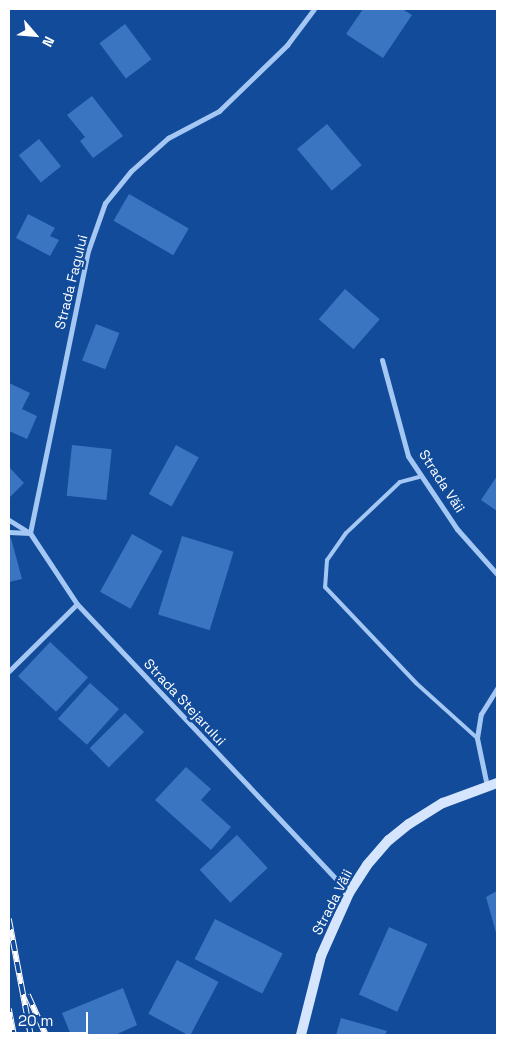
<!DOCTYPE html>
<html>
<head>
<meta charset="utf-8">
<style>
	body { margin:0 }
	#map { position:relative; width:506px; height:1044px; overflow:hidden; background:#114b9a; font-family:"Space Grotesk",sans-serif }
	div>[style] { position:absolute }
	.building>* { inset:0; background:#3a75c1; transform-origin:0 0 }
	.service>* { height:4px; margin:-2px; padding:0 2px; transform-origin:2px; border-radius:2px; background:#a4c7f4 }
	.minor>* { height:5px; margin:-2.5px; padding:0 2.5px; transform-origin:2.5px; border-radius:2.5px; background:#a4c7f4 }
	.secondary>* { height:10px; margin:-5px; padding:0 5px; transform-origin:5px; border-radius:5px; background:#d4e5fd }
	.rail>* { height:5.5px; margin-top:-2.75px; transform-origin:0; background:repeating-linear-gradient(90deg,#114b9a 0 11px,#fff 0 22px); box-sizing:border-box; border-block:1px solid #fff }
	span { translate:-50% -50%; white-space:nowrap; text-align:center; line-height:1.15; -webkit-text-stroke:5px #114b9a; paint-order:stroke }
	.street-label { font-size:14px; color:#fff }
	.frame { position:absolute; inset:0; border:10px solid #fff; pointer-events:none }
	.north { position:absolute; left:10px; top:10px; width:50px; height:50px; -webkit-text-stroke:4px #114b9a; paint-order:stroke; rotate:117deg; font-size:14px; font-weight:700; line-height:20px; text-align:center; color:#fff }
	.north::after { content:''; display:block; margin:auto; width:18px; height:22px; background:#fff; clip-path:polygon(50% 0,100% 100%,50% 72%,0 100%) }
	.scale { position:absolute; left:10px; top:1012px; width:78px; height:22px; box-sizing:border-box; border:2px solid #fff; border-top:0; padding-left:6px; font-size:15px; line-height:18px; white-space:nowrap; color:#fff; -webkit-text-stroke:4px #114b9a; paint-order:stroke }
</style>
</head>
<body>
<div id="map">
	<div class="building">
		<div style="clip-path:polygon(363px 9px,402px 9px,412px 15px,383px 58px,346px 34px)"></div>
		<div style="left:125px;top:24px;width:44px;height:32px;rotate:53deg"></div>
		<div style="clip-path:polygon(92px 96px,123px 136px,93px 158px,80px 141px,85px 137px,67px 115px)"></div>
		<div style="left:327px;top:124px;width:54px;height:39px;rotate:50deg"></div>
		<div style="left:39px;top:139px;width:35px;height:26px;rotate:51deg"></div>
		<div style="left:129px;top:194px;width:69px;height:31px;rotate:30deg"></div>
		<div style="clip-path:polygon(28px 214px,55px 228px,50px 236px,59px 240px,50px 256px,16px 238px)"></div>
		<div style="left:345px;top:289px;width:46px;height:40px;rotate:41deg"></div>
		<div style="left:96px;top:324px;width:25px;height:39px;rotate:21deg"></div>
		<div style="clip-path:polygon(9px 383px,30px 393px,22px 409px,37px 416px,27px 439px,9px 431px)"></div>
		<div style="left:72px;top:445px;width:40px;height:51px;rotate:6deg"></div>
		<div style="left:176px;top:445px;width:26px;height:56px;rotate:29deg"></div>
		<div style="clip-path:polygon(9px 467px,24px 483px,9px 498px)"></div>
		<div style="clip-path:polygon(497px 476px,497px 511px,481px 500px)"></div>
		<div style="left:132px;top:534px;width:35px;height:66px;rotate:29deg"></div>
		<div style="left:182px;top:536px;width:54px;height:82px;rotate:17deg"></div>
		<div style="clip-path:polygon(9px 538px,11px 538px,22px 579px,9px 582px)"></div>
		<div style="left:50px;top:642px;width:52px;height:47px;rotate:43deg"></div>
		<div style="left:90px;top:683px;width:39px;height:48px;rotate:42deg"></div>
		<div style="left:125px;top:713px;width:27px;height:50px;rotate:45deg"></div>
		<div style="clip-path:polygon(186px 767px,211px 789px,201px 800px,231px 827px,211px 850px,155px 800px)"></div>
		<div style="left:237px;top:835px;width:45px;height:51px;rotate:47deg"></div>
		<div style="clip-path:polygon(497px 891px,497px 936px,486px 897px)"></div>
		<div style="left:215px;top:919px;width:76px;height:45px;rotate:27deg"></div>
		<div style="left:389px;top:927px;width:42px;height:74px;rotate:24deg"></div>
		<div style="left:177px;top:960px;width:47px;height:61px;rotate:28deg"></div>
		<div style="clip-path:polygon(123px 988px,137px 1025px,115px 1035px,71px 1035px,62px 1013px)"></div>
		<div style="clip-path:polygon(341px 1018px,387px 1031px,385px 1035px,336px 1035px)"></div>
	</div>
	<div class="service">
		<div style="left:419px;top:477px;width:20px;rotate:165deg"></div>
		<div style="left:400px;top:482px;width:74px;rotate:136.6deg"></div>
		<div style="left:346px;top:533px;width:33px;rotate:125deg"></div>
		<div style="left:327px;top:560px;width:27px;rotate:94deg"></div>
		<div style="left:325px;top:587px;width:132px;rotate:46.5deg"></div>
		<div style="left:416px;top:683px;width:82px;rotate:42deg"></div>
	</div>
	<div class="minor">
		<div style="left:382px;top:360px;width:99px;rotate:74.8deg"></div>
		<div style="left:408px;top:456px;width:88px;rotate:56.1deg"></div>
		<div style="left:457px;top:529px;width:60px;rotate:48.4deg"></div>
		<div style="left:9px;top:520px;width:25px;rotate:32deg"></div>
		<div style="left:30px;top:533px;width:85px;rotate:56.5deg"></div>
		<div style="left:77px;top:604px;width:397px;rotate:46.7deg"></div>
		<div style="left:9px;top:532px;width:21px;rotate:3deg"></div>
		<div style="left:30px;top:533px;width:288px;rotate:-78.4deg"></div>
		<div style="left:88px;top:251px;width:51px;rotate:-70.5deg"></div>
		<div style="left:105px;top:203px;width:41px;rotate:-50.9deg"></div>
		<div style="left:131px;top:171px;width:50px;rotate:-41.7deg"></div>
		<div style="left:168px;top:138px;width:58px;rotate:-27.9deg"></div>
		<div style="left:219px;top:111px;width:95px;rotate:-44.1deg"></div>
		<div style="left:287px;top:45px;width:45px;rotate:-53.1deg"></div>
		<div style="left:9px;top:671px;width:95px;rotate:-44.6deg"></div>
		<div style="left:487px;top:786px;width:49px;rotate:-101.8deg"></div>
		<div style="left:477px;top:738px;width:24px;rotate:-81deg"></div>
		<div style="left:481px;top:714px;width:31px;rotate:-58deg"></div>
	</div>
	<div class="secondary">
		<div style="left:301px;top:1035px;width:81px;rotate:-75.8deg"></div>
		<div style="left:321px;top:956px;width:69px;rotate:-66deg"></div>
		<div style="left:349px;top:893px;width:33px;rotate:-57deg"></div>
		<div style="left:367px;top:865px;width:33px;rotate:-49deg"></div>
		<div style="left:389px;top:840px;width:26px;rotate:-39deg"></div>
		<div style="left:409px;top:824px;width:40px;rotate:-32deg"></div>
		<div style="left:443px;top:803px;width:58px;rotate:-20.3deg"></div>
	</div>
	<div class="rail">
		<div style="left:9px;top:919px;width:118px;rotate:79.3deg"></div>
		<div style="left:28px;top:995px;width:44px;rotate:65.8deg"></div>
		<div style="left:9px;top:1009px;width:26px;rotate:79deg"></div>
	</div>
	<div class="street-label">
		<span style="left:71px;top:282px;rotate:-76deg">Strada Fagului</span>
		<span style="left:442px;top:481px;rotate:57deg">Strada Văii</span>
		<span style="left:185px;top:702px;rotate:47deg">Strada Stejarului</span>
		<span style="left:332px;top:902px;rotate:-63deg">Strada Văii</span>
	</div>
	<div class="frame"></div>
	<div class="north">N</div>
	<div class="scale">20 m</div>
</div>
</body>
</html>
